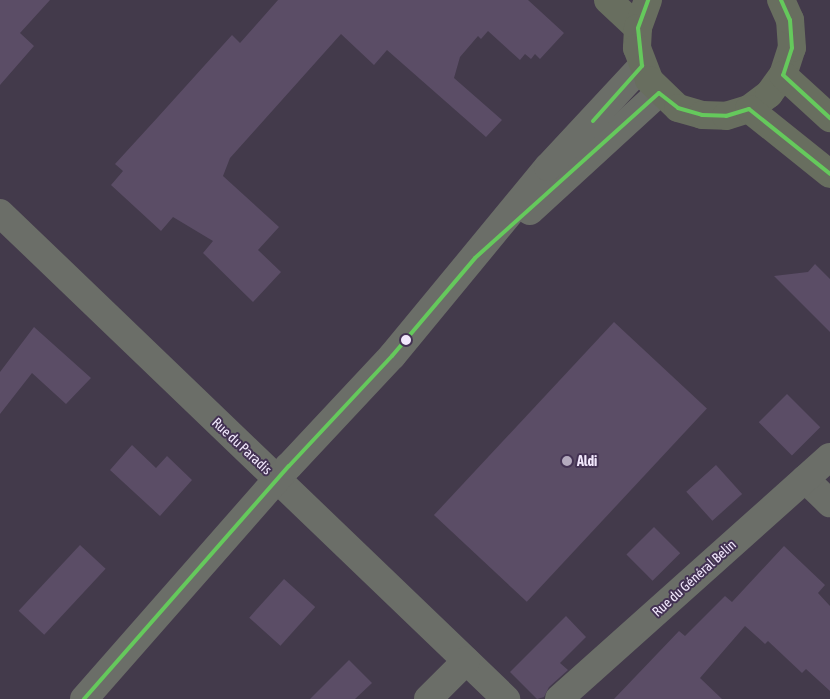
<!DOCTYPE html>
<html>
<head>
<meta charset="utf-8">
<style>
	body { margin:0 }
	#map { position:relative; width:830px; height:699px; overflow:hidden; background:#433a4b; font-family:"Asap Condensed",sans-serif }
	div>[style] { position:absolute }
	.building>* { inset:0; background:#5b4d66; transform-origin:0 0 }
	.minor>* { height:28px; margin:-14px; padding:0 14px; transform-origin:14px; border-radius:14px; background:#6b6e68 }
	.major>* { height:28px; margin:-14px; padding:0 14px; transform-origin:14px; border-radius:14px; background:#686e5f }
	.bus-1>* { height:4px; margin:-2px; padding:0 2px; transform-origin:2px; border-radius:2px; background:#65c95c }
	.dots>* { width:14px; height:14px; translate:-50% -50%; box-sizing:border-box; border:2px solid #433253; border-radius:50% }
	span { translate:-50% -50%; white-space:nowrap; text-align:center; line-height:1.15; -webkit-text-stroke:4px #433253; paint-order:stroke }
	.street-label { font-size:14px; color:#f1e7fc }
	.poi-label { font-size:14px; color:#f1e7fc; font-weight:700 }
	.left { translate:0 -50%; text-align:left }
</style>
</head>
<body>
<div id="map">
	<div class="building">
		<div style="clip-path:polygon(0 0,50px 0,20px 33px,34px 46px,0 85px)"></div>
		<div style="clip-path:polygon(278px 0,528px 0,564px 33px,540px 59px,535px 54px,531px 59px,525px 54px,520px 60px,488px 31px,481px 39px,478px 36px,460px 57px,454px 78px,502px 120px,486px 137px,387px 50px,374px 65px,341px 34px,230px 158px,223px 176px,279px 227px,258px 250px,281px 272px,253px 302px,203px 253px,213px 241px,173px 217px,161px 231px,111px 185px,123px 171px,115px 164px,158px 117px,232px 35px,240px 43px)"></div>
		<div style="clip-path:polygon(815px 264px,830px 279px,830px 332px,774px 276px,808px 272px)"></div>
		<div style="left:614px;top:322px;width:127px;height:264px;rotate:43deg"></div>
		<div style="clip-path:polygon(34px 327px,91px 378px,66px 404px,32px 373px,0 414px,0 372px)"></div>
		<div style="left:787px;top:394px;width:47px;height:40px;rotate:45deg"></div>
		<div style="clip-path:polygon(132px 445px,156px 468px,167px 456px,192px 480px,160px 516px,110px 470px)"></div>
		<div style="left:716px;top:465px;width:39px;height:40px;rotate:48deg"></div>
		<div style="left:654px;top:527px;width:37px;height:39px;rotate:45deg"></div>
		<div style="left:80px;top:545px;width:35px;height:90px;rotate:43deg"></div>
		<div style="clip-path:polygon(784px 546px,825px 585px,818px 593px,830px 606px,830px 691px,806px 669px,802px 673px,768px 641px,765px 644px,745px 626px,700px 678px,722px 699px,614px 699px,679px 631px,685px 636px,725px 596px,732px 602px)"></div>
		<div style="left:284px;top:579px;width:42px;height:52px;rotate:42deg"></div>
		<div style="clip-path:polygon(566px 616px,586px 637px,560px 663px,568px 670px,549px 687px,544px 697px,537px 699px,510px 672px)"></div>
		<div style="clip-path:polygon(349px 660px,372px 683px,355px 699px,310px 699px)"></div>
	</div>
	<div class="minor">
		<div style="left:530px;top:211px;width:175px;rotate:-42.5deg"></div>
		<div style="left:0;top:213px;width:702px;rotate:43.84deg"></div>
		<div style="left:805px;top:479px;width:35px;rotate:44deg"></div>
		<div style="left:84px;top:699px;width:310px;rotate:-48.7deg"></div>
		<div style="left:289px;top:466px;width:151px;rotate:-46.9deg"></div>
		<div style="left:392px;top:356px;width:245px;rotate:-50.5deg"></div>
		<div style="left:548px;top:167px;width:138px;rotate:-47.1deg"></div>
		<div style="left:428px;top:699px;width:54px;rotate:-45deg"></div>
		<div style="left:559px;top:699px;width:363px;rotate:-41.8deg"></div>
	</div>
	<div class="major">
		<div style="left:608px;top:0;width:41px;rotate:43deg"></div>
		<div style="left:648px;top:0;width:30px;rotate:110deg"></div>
		<div style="left:638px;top:28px;width:20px;rotate:93deg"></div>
		<div style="left:637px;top:48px;width:34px;rotate:69deg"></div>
		<div style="left:649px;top:80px;width:40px;rotate:44deg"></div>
		<div style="left:678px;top:108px;width:25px;rotate:16deg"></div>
		<div style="left:702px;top:115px;width:24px;rotate:2deg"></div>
		<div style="left:726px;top:116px;width:24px;rotate:-17deg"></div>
		<div style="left:749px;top:109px;width:25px;rotate:-37deg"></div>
		<div style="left:769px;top:94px;width:24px;rotate:-54deg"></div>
		<div style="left:783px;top:75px;width:28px;rotate:-72deg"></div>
		<div style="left:792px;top:48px;width:28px;rotate:-94deg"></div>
		<div style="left:790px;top:20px;width:22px;rotate:-114deg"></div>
		<div style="left:783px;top:75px;width:64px;rotate:42.5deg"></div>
		<div style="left:749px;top:109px;width:104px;rotate:38.7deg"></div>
	</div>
	<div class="bus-1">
		<div style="left:781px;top:0;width:22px;rotate:66deg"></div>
		<div style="left:790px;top:20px;width:28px;rotate:86deg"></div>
		<div style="left:792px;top:48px;width:28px;rotate:108deg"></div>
		<div style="left:783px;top:75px;width:64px;rotate:42.5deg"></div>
		<div style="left:593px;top:121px;width:74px;rotate:-48.3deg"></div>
		<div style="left:642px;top:66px;width:38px;rotate:-96deg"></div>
		<div style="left:638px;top:28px;width:30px;rotate:-70deg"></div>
		<div style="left:84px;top:699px;width:310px;rotate:-48.7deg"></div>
		<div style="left:289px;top:466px;width:151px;rotate:-46.9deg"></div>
		<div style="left:392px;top:356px;width:128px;rotate:-49.7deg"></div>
		<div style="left:475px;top:258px;width:247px;rotate:-41.9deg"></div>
		<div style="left:659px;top:93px;width:24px;rotate:38deg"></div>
		<div style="left:678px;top:108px;width:25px;rotate:16deg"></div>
		<div style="left:702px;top:115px;width:24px;rotate:2deg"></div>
		<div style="left:726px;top:116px;width:24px;rotate:-17deg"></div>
		<div style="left:749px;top:109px;width:104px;rotate:38.7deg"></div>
	</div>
	<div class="dots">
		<div style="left:406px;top:340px;background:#f1e7fc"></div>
		<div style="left:567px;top:461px;background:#b4aabe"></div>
	</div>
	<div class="street-label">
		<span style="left:242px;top:446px;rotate:43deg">Rue du Paradis</span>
		<span style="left:694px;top:578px;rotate:-42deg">Rue du Général Belin</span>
	</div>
	<div class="poi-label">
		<span class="left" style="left:577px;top:461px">Aldi</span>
	</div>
</div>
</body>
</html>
